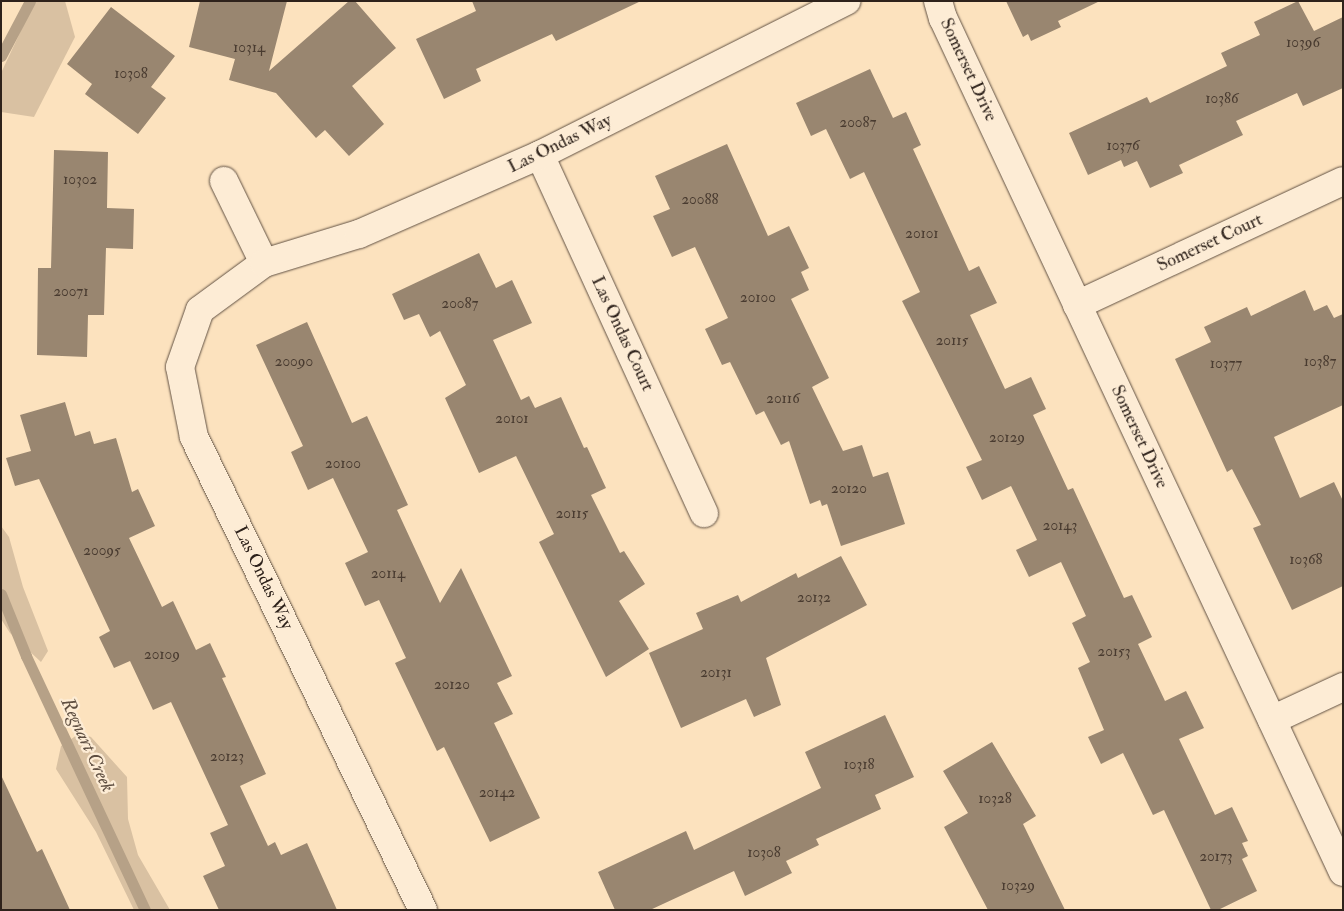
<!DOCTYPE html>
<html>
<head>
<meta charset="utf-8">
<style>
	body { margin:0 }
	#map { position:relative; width:1344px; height:911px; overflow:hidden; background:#fce2be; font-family:"IM FELL Double Pica",serif }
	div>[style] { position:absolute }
	.green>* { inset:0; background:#d9c1a2 }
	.stream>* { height:11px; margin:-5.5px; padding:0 5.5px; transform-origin:5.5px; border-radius:5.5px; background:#b6a187 }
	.building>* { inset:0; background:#998670 }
	.roads { filter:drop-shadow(0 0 1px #625244) drop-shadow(0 0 1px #625244) }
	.minor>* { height:28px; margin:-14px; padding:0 14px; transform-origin:14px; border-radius:14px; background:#fdecd5 }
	span { translate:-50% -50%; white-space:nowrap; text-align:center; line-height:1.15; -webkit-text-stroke:4.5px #fdecd5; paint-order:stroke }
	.number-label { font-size:15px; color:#493b30 }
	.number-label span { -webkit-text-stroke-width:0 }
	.street-label { font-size:18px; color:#2e221b }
	.water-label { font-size:19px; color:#5e4e41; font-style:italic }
	.frame { position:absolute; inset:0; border:2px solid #2e221b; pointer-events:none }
</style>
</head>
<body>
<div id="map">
	<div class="green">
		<div style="clip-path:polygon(35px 1px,65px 1px,75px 37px,34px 117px,1px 112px,1px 73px)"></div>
		<div style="clip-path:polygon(1px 526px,9px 537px,23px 587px,48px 651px,41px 662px,10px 633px,1px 619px)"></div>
		<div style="clip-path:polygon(80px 733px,91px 737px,127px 777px,128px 819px,138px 855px,170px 910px,134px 910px,96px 832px,56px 769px,61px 746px)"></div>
	</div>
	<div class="stream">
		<div style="left:1px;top:56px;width:62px;rotate:-62.2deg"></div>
		<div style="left:1px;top:594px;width:67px;rotate:68deg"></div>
		<div style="left:26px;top:656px;width:280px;rotate:64.9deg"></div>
	</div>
	<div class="building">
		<div style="clip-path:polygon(200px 1px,287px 1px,269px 71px,349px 1px,355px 1px,396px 48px,352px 86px,384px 124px,349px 156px,325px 130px,316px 138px,276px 93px,229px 80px,235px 59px,189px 47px)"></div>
		<div style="clip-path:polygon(472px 1px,641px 1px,556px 41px,552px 34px,476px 69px,481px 81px,444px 99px,416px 39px,476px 11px)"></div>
		<div style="clip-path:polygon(1006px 1px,1100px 1px,1058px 21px,1061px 27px,1031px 41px,1028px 34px,1023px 37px)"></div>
		<div style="clip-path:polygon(1298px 1px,1314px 31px,1343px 17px,1343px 88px,1303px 106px,1297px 93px,1236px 121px,1243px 135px,1179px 165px,1183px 173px,1150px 188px,1137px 161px,1124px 167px,1121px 160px,1088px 175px,1069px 133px,1147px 97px,1150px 103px,1227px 66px,1221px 53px,1260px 35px,1254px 22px)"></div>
		<div style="clip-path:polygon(111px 7px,175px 56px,151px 87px,166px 98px,138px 134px,85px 94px,92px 84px,67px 64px)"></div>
		<div style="clip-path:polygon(870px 69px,893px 118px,906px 112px,921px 145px,913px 149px,969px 271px,979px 266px,997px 303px,970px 315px,1005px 389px,1031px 377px,1046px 409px,1033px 415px,1068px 490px,1073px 488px,1124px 598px,1132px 595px,1152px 637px,1138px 644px,1165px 701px,1186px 691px,1204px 728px,1179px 739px,1215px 815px,1232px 807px,1248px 841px,1242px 843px,1248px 856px,1242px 859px,1257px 891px,1218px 910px,1211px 910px,1164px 810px,1153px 815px,1123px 753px,1101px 764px,1088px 737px,1104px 730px,1078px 668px,1090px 662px,1072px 623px,1086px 616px,1061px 562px,1029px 577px,1016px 550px,1037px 540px,1011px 486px,982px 500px,966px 467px,982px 460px,902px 301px,920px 292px,864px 172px,850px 179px,826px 129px,811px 136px,796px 103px)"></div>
		<div style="clip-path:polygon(727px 144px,768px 236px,789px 226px,809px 268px,801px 272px,809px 290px,791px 299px,829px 378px,812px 387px,843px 451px,862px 445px,873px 477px,888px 472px,905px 524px,841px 546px,827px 504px,822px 506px,820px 500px,810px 504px,789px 441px,781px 445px,764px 411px,756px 415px,730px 362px,722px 365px,705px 329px,728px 318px,695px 247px,672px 257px,653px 216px,670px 209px,655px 176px)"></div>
		<div style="clip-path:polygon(54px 150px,108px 152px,107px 208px,134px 209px,133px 249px,106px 248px,104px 315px,88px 315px,87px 357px,37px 355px,38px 268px,51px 268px)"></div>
		<div style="clip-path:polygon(479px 253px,496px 288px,512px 280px,532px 323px,493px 340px,521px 400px,529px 396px,535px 408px,561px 397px,584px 448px,587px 447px,606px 488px,591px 495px,620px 553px,624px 551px,645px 584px,619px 601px,649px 649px,606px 677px,539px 542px,554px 534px,516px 456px,479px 473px,445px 398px,466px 385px,440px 331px,430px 337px,419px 314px,404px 320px,392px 294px)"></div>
		<div style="clip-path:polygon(1305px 290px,1314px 311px,1327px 305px,1334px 318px,1343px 314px,1343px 405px,1274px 437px,1300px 498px,1334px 482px,1343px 501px,1343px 586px,1292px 610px,1253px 528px,1261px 525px,1232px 469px,1227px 472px,1175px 359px,1211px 342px,1204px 327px,1247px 307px,1251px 316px)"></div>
		<div style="clip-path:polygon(307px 322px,352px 423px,367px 416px,408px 505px,397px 510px,440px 603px,461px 568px,512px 676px,497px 683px,513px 714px,494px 723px,540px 818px,490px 842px,444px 747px,437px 751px,395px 663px,406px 658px,379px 600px,365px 606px,345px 563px,368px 552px,333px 478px,308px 490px,291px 452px,303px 446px,256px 345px)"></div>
		<div style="clip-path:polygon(65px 402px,75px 436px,90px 431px,94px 444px,116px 438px,132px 492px,138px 489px,155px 526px,129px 538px,162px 607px,173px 601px,196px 650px,210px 643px,226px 677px,222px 678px,266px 774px,240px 786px,268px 846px,275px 842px,281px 855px,307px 843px,337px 910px,219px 910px,203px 876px,225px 866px,210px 833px,228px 825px,171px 702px,153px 710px,130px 661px,114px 668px,99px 637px,110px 631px,39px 479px,15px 486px,6px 458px,31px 451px,20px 415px)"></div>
		<div style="clip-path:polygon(841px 556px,867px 605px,766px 658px,781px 705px,754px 717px,746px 699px,681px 728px,649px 653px,703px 629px,696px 613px,738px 595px,741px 602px,796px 573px,798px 578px)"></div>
		<div style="clip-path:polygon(885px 715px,914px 777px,875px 795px,881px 809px,816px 839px,819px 845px,786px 861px,792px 873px,745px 896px,734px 871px,650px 910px,615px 910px,598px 872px,686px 831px,694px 850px,821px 788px,805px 752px)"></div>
		<div style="clip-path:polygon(992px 742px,1036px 816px,1023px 824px,1065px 910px,988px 910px,944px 827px,968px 813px,943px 771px)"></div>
		<div style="clip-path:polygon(1px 775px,37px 852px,42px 849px,70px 910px,1px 910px)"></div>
	</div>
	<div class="roads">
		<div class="minor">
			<div style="left:938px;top:1px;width:18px;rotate:74deg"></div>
			<div style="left:943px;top:18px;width:943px;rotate:64.9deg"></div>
			<div style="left:540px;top:155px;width:394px;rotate:65.4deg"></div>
			<div style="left:224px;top:181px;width:91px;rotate:64deg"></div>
			<div style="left:1077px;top:305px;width:293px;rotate:-25deg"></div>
			<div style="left:1272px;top:720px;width:78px;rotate:-24.9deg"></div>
			<div style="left:423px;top:910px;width:526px;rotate:-115.83deg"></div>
			<div style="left:194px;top:437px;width:71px;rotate:-101.3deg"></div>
			<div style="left:180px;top:367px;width:60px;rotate:-70.7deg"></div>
			<div style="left:200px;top:310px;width:79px;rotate:-36.3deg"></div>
			<div style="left:264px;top:263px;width:99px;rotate:-17deg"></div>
			<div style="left:359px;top:234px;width:197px;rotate:-23.6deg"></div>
			<div style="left:540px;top:155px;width:343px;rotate:-26.7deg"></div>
		</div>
	</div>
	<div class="number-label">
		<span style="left:1303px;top:43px">10396</span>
		<span style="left:249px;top:48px">10314</span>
		<span style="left:131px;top:74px">10308</span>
		<span style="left:1222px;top:99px">10386</span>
		<span style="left:858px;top:123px">20087</span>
		<span style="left:1123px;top:146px">10376</span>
		<span style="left:80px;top:180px">10302</span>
		<span style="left:700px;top:200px">20088</span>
		<span style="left:922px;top:234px">20101</span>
		<span style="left:71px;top:292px">20071</span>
		<span style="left:758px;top:298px">20100</span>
		<span style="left:460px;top:304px">20087</span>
		<span style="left:952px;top:341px">20115</span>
		<span style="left:294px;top:362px">20090</span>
		<span style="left:1320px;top:362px">10387</span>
		<span style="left:1226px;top:364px">10377</span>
		<span style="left:783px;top:399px">20116</span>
		<span style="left:512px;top:419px">20101</span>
		<span style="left:1007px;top:438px">20129</span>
		<span style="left:343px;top:464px">20100</span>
		<span style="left:849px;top:489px">20120</span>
		<span style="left:572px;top:514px">20115</span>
		<span style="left:1060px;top:526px">20143</span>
		<span style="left:102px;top:551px">20095</span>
		<span style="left:1306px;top:560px">10368</span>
		<span style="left:388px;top:574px">20114</span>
		<span style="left:814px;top:598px">20132</span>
		<span style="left:1114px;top:652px">20153</span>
		<span style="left:162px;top:655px">20109</span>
		<span style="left:716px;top:673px">20131</span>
		<span style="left:452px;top:685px">20120</span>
		<span style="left:227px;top:757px">20123</span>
		<span style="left:859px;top:765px">10318</span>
		<span style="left:497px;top:793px">20142</span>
		<span style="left:995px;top:799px">10328</span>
		<span style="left:764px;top:853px">10308</span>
		<span style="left:1216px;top:857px">20173</span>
		<span style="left:1018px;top:886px">10329</span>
	</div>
	<div class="street-label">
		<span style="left:968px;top:70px;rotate:65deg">Somerset Drive</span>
		<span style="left:560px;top:144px;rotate:-26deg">Las Ondas Way</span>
		<span style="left:1210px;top:243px;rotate:-25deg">Somerset Court</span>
		<span style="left:622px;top:334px;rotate:65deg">Las Ondas Court</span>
		<span style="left:1139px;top:437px;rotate:65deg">Somerset Drive</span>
		<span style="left:263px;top:578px;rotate:64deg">Las Ondas Way</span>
	</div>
	<div class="water-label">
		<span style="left:87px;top:745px;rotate:65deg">Regnart Creek</span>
	</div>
	<div class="frame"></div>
</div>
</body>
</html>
